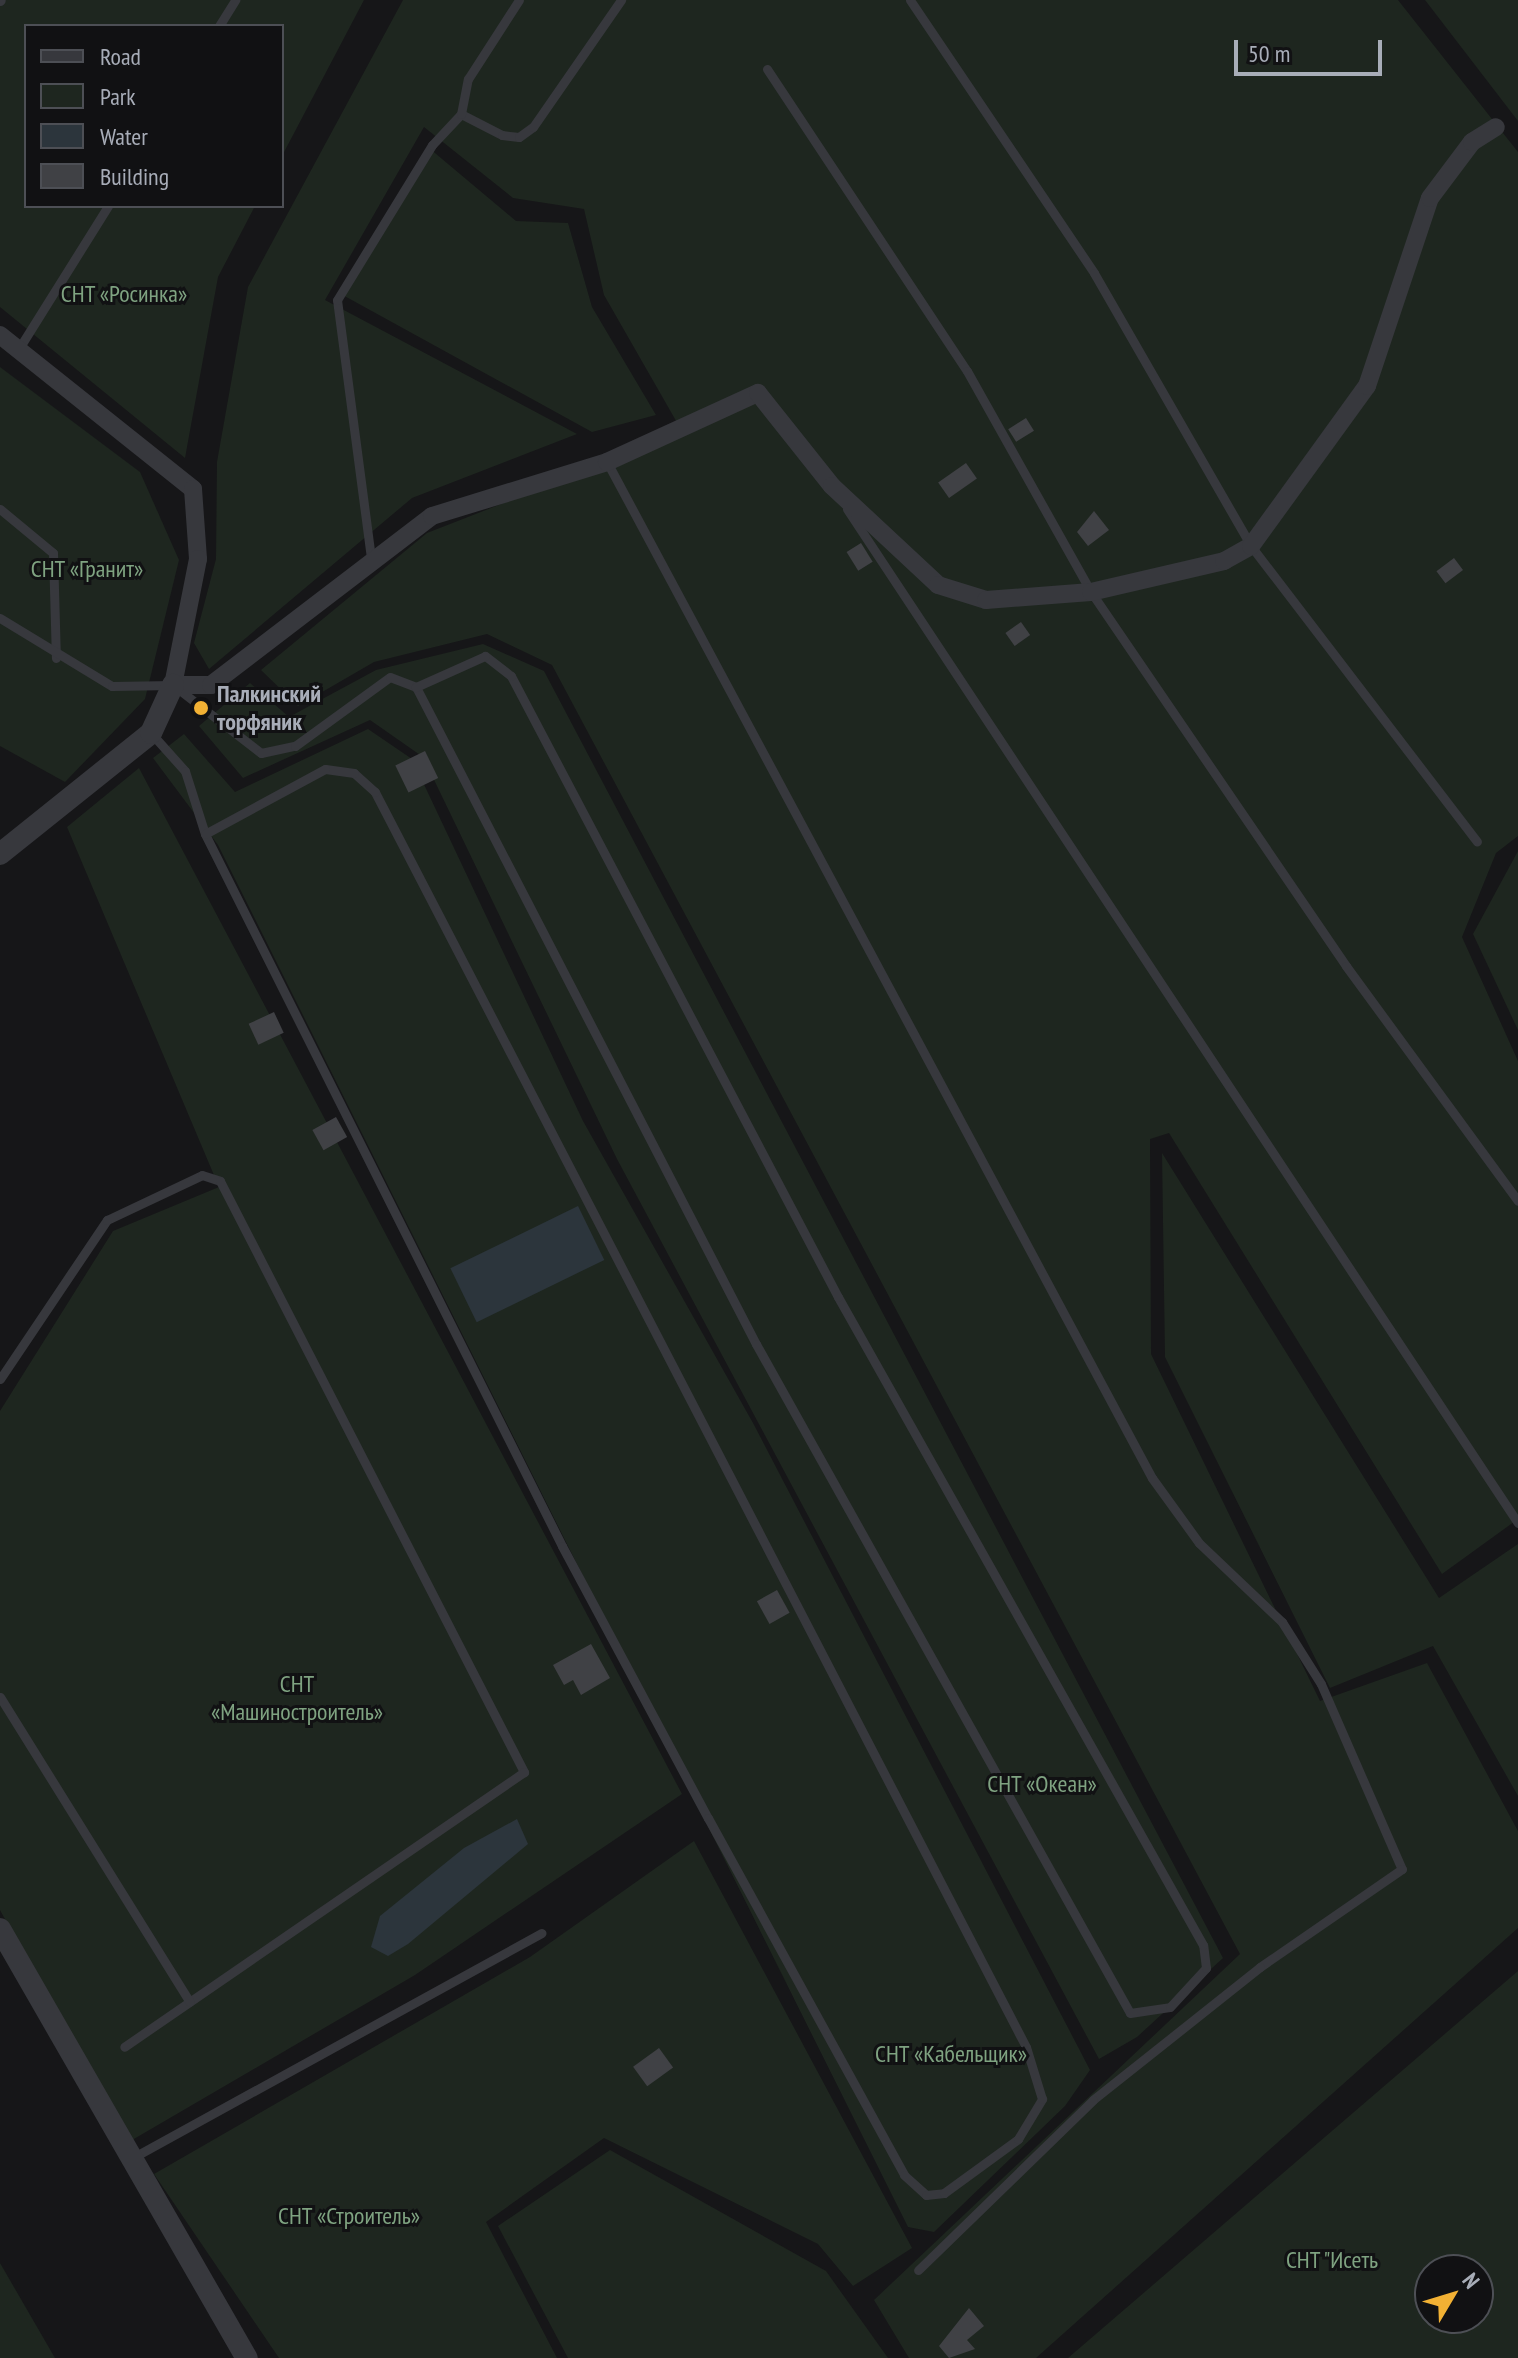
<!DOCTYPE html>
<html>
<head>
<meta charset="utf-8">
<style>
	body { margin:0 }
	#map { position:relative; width:1518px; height:2358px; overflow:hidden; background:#161618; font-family:"PT Sans Narrow",sans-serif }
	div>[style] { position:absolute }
	.green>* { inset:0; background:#1e261f }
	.water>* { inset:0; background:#2c353c; transform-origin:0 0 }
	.building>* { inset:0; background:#404145; transform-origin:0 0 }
	.service>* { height:9px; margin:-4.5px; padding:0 4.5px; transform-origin:4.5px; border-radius:4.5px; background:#37383d }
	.minor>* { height:18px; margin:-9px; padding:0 9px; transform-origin:9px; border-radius:9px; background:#37383d }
	.tertiary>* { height:22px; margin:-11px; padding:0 11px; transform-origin:11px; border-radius:11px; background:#37383d }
	.dots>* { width:22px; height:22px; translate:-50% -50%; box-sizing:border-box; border:4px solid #111113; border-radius:50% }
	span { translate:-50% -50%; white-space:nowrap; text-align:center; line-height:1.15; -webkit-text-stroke:6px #111113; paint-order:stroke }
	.park-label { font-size:24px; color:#7fa381 }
	.poi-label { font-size:24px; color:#a8adb8; font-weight:700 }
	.left { translate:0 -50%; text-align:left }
	.legend { position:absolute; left:24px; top:24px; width:260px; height:184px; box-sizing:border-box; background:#111113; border:2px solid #4d4f55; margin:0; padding:10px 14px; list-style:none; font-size:24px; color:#a8adb8 }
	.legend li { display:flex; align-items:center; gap:16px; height:40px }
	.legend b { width:40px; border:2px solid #4d4f55 }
	.north { position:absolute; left:1414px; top:2254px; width:80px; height:80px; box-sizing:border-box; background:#111113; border:2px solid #4d4f55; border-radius:50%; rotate:52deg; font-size:22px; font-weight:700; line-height:32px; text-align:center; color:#a8adb8 }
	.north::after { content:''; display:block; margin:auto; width:28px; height:36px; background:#f2b134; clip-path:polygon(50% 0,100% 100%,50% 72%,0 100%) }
	.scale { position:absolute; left:1234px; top:40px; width:148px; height:36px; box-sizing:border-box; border:4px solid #a8adb8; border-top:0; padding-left:10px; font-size:24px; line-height:28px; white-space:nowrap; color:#a8adb8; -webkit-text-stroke:6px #111113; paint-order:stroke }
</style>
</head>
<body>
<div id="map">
	<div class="green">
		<div style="clip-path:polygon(0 0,364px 0,282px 156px,282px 26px,26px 26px,26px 206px,255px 206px,218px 277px,185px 458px,0 307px)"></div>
		<div style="clip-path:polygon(403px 0,1398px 0,1518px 152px,1518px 836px,1496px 853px,1462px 937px,1518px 1061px,1518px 1519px,1442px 1574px,1169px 1133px,1150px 1139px,1151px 1354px,1320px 1701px,1427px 1663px,1518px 1831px,1518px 1928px,1036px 2358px,909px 2358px,874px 2300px,1240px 1954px,552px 665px,487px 634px,374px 662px,298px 706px,261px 670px,427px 533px,683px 433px,604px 295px,584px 209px,513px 198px,424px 127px,325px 300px,577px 434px,412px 498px,209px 669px,194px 643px,216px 559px,217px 462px,248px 287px)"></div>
		<div style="clip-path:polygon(1425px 0,1518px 0,1518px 121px)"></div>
		<div style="clip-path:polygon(429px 148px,516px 221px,568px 223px,592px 307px,656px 415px,592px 432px,339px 293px)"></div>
		<div style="clip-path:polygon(0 367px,140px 472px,179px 560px,145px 699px,65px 782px,0 746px)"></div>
		<div style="clip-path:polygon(483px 644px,544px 671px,1223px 1958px,1137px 2037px,1099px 2059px,617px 1159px,423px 757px,370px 720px,243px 778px,199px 726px,250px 683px,289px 717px,376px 670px)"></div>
		<div style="clip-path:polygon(368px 729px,412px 759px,583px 1121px,753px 1423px,1090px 2070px,1065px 2106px,934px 2232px,908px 2227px,218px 845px,153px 758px,184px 734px,235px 792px)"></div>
		<div style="clip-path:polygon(139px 768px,682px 1794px,415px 1975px,127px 2143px,0 1910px,0 1411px,113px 1231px,219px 1187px,67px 827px)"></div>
		<div style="clip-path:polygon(1518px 851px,1518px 1030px,1473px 934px)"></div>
		<div style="clip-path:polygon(1162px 1153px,1439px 1598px,1518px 1544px,1518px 1796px,1433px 1646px,1330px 1688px,1165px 1357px)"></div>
		<div style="clip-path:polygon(694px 1841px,912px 2248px,853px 2286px,818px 2244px,604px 2138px,486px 2222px,557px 2358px,279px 2358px,154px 2174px,530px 1957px)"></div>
		<div style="clip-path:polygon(evenodd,1518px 1971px,1518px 2358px,1068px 2358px,1518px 1971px,1430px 2270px,1478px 2270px,1478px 2318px,1430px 2318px,1430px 2270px)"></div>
		<div style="clip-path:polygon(610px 2150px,826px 2271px,888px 2358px,568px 2358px,498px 2226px)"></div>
		<div style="clip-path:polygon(0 2263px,55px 2358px,0 2358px)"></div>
	</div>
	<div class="water">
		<div style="left:578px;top:1206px;width:60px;height:142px;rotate:64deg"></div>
		<div style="clip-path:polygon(517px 1819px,528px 1844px,408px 1944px,388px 1956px,371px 1947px,380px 1916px,464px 1848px)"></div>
	</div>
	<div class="building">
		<div style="left:1026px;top:418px;width:15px;height:21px;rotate:58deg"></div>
		<div style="left:966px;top:463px;width:19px;height:34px;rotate:55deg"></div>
		<div style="clip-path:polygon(1094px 511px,1109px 530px,1088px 546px,1077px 532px)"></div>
		<div style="left:861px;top:543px;width:22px;height:17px;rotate:58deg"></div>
		<div style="left:1454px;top:558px;width:15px;height:22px;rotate:53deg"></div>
		<div style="left:1021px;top:622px;width:16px;height:19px;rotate:55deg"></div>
		<div style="left:425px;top:751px;width:30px;height:33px;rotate:64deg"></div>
		<div style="left:274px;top:1012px;width:23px;height:28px;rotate:65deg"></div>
		<div style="left:336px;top:1117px;width:23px;height:27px;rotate:61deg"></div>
		<div style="left:777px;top:1590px;width:26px;height:23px;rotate:61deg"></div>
		<div style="clip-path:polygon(591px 1644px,610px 1678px,581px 1695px,573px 1680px,564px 1685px,553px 1665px)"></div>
		<div style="left:659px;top:2048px;width:24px;height:32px;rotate:54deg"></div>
		<div style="clip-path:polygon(969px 2308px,984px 2326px,967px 2340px,975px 2349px,949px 2358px,939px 2346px)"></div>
	</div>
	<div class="service">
		<div style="left:910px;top:0;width:329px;rotate:56deg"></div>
		<div style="left:1094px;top:273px;width:315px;rotate:60.1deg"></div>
		<div style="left:1251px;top:546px;width:372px;rotate:52.6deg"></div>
		<div style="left:0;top:1px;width:1px;rotate:-45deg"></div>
		<div style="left:219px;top:26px;width:31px;rotate:-58deg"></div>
		<div style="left:767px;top:69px;width:362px;rotate:56.5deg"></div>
		<div style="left:967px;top:371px;width:253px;rotate:60.7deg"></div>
		<div style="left:1091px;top:592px;width:453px;rotate:55.7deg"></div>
		<div style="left:1346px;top:966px;width:291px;rotate:53.8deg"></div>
		<div style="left:461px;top:114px;width:46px;rotate:27.1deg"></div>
		<div style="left:502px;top:135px;width:17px;rotate:7deg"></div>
		<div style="left:519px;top:137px;width:17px;rotate:-36deg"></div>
		<div style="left:533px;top:127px;width:155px;rotate:-55.3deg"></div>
		<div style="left:18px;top:350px;width:170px;rotate:-58deg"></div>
		<div style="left:607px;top:462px;width:1153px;rotate:61.79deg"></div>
		<div style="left:1152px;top:1478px;width:80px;rotate:54.1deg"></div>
		<div style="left:1199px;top:1543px;width:115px;rotate:43.6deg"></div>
		<div style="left:1282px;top:1622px;width:73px;rotate:57.8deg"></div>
		<div style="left:1321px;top:1684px;width:202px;rotate:66.4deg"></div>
		<div style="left:1402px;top:1869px;width:173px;rotate:145.4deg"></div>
		<div style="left:1260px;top:1967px;width:213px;rotate:141.5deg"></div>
		<div style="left:1093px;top:2100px;width:244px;rotate:135.8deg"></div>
		<div style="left:0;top:509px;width:69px;rotate:39.7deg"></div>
		<div style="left:53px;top:553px;width:105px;rotate:88.4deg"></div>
		<div style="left:847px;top:509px;width:1216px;rotate:56.51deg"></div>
		<div style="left:371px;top:558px;width:260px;rotate:-97.5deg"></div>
		<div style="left:337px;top:300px;width:182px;rotate:-58.5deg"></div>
		<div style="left:432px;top:145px;width:42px;rotate:-46.9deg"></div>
		<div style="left:461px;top:114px;width:36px;rotate:-79deg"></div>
		<div style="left:468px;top:79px;width:94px;rotate:-57.2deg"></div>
		<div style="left:0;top:618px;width:131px;rotate:31.3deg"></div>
		<div style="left:112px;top:686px;width:61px;rotate:-0.9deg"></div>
		<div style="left:173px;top:685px;width:111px;rotate:37.7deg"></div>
		<div style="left:261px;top:753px;width:35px;rotate:-12deg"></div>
		<div style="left:295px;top:746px;width:117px;rotate:-36deg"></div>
		<div style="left:390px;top:677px;width:28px;rotate:21deg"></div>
		<div style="left:416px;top:687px;width:740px;rotate:62.64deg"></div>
		<div style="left:756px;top:1344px;width:766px;rotate:60.79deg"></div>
		<div style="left:1130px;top:2013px;width:40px;rotate:-8.5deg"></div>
		<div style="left:1170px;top:2007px;width:53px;rotate:-47.3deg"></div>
		<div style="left:1206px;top:1968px;width:23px;rotate:-97deg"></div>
		<div style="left:1203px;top:1945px;width:744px;rotate:-119.39deg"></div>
		<div style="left:838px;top:1297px;width:702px;rotate:-117.77deg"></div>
		<div style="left:511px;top:676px;width:33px;rotate:-142deg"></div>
		<div style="left:485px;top:656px;width:76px;rotate:155.8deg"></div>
		<div style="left:151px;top:733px;width:51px;rotate:48.2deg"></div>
		<div style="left:185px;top:771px;width:66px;rotate:72.4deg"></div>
		<div style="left:205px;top:834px;width:796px;rotate:63.37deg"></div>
		<div style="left:562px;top:1546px;width:309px;rotate:61.8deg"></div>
		<div style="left:708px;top:1818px;width:407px;rotate:61.2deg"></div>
		<div style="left:904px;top:2175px;width:30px;rotate:42deg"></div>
		<div style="left:926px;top:2195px;width:18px;rotate:-6deg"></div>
		<div style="left:944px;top:2193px;width:92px;rotate:-36.1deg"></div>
		<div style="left:1018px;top:2139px;width:47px;rotate:-59deg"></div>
		<div style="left:1042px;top:2099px;width:54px;rotate:-107.1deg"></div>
		<div style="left:1026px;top:2047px;width:1414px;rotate:-117.42deg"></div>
		<div style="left:375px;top:792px;width:28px;rotate:-138deg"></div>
		<div style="left:354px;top:773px;width:29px;rotate:-172deg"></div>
		<div style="left:325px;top:769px;width:136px;rotate:151.6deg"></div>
		<div style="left:0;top:1379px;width:192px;rotate:-56.1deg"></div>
		<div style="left:107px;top:1220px;width:105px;rotate:-25.3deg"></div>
		<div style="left:202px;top:1175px;width:19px;rotate:18deg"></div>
		<div style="left:220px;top:1181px;width:665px;rotate:62.78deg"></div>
		<div style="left:524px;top:1772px;width:485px;rotate:145.5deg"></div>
		<div style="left:0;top:1697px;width:359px;rotate:58.1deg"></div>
		<div style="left:134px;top:2157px;width:465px;rotate:-28.8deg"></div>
	</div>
	<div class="minor">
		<div style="left:0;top:335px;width:247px;rotate:38.6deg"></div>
		<div style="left:193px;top:489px;width:70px;rotate:85.9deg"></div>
		<div style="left:198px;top:559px;width:128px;rotate:101.2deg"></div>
		<div style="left:173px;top:685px;width:38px"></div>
		<div style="left:211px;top:685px;width:278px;rotate:-37.4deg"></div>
		<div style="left:432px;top:516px;width:183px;rotate:-17.1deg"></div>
		<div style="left:607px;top:462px;width:166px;rotate:-24.6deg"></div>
		<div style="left:758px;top:393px;width:119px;rotate:51.5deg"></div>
		<div style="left:832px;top:486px;width:145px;rotate:43deg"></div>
		<div style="left:938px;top:585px;width:50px;rotate:17.4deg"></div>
		<div style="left:986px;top:600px;width:105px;rotate:-4.4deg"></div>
		<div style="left:1091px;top:592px;width:137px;rotate:-13.1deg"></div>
		<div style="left:1224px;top:561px;width:31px;rotate:-29deg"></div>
		<div style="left:1251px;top:546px;width:198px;rotate:-54.1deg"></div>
		<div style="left:1367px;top:386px;width:198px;rotate:-71.5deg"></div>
		<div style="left:1430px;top:198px;width:70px;rotate:-53.1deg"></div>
		<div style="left:1472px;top:142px;width:28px;rotate:-32deg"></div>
	</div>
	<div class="tertiary">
		<div style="left:0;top:854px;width:193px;rotate:-38.7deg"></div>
		<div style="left:151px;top:733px;width:53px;rotate:-65.4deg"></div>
		<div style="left:0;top:1929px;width:495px;rotate:60.1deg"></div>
	</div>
	<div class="dots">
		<div style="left:201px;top:708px;background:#f2b134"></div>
	</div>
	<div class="park-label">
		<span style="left:124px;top:294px">СНТ «Росинка»</span>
		<span style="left:87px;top:569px">СНТ «Гранит»</span>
		<span style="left:297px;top:1698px">СНТ<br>«Машиностроитель»</span>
		<span style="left:1042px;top:1784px">СНТ «Океан»</span>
		<span style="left:951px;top:2054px">СНТ «Кабельщик»</span>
		<span style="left:349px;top:2216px">СНТ «Строитель»</span>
		<span style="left:1332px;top:2260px">СНТ "Исеть</span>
	</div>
	<div class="poi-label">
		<span class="left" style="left:217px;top:708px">Палкинский<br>торфяник</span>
	</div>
	<ul class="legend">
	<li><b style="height:10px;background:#37383d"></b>Road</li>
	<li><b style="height:22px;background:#1e261f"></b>Park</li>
	<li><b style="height:22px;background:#2c353c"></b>Water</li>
	<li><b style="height:22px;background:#404145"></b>Building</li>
	</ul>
	<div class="north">N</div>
	<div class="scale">50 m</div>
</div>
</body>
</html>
